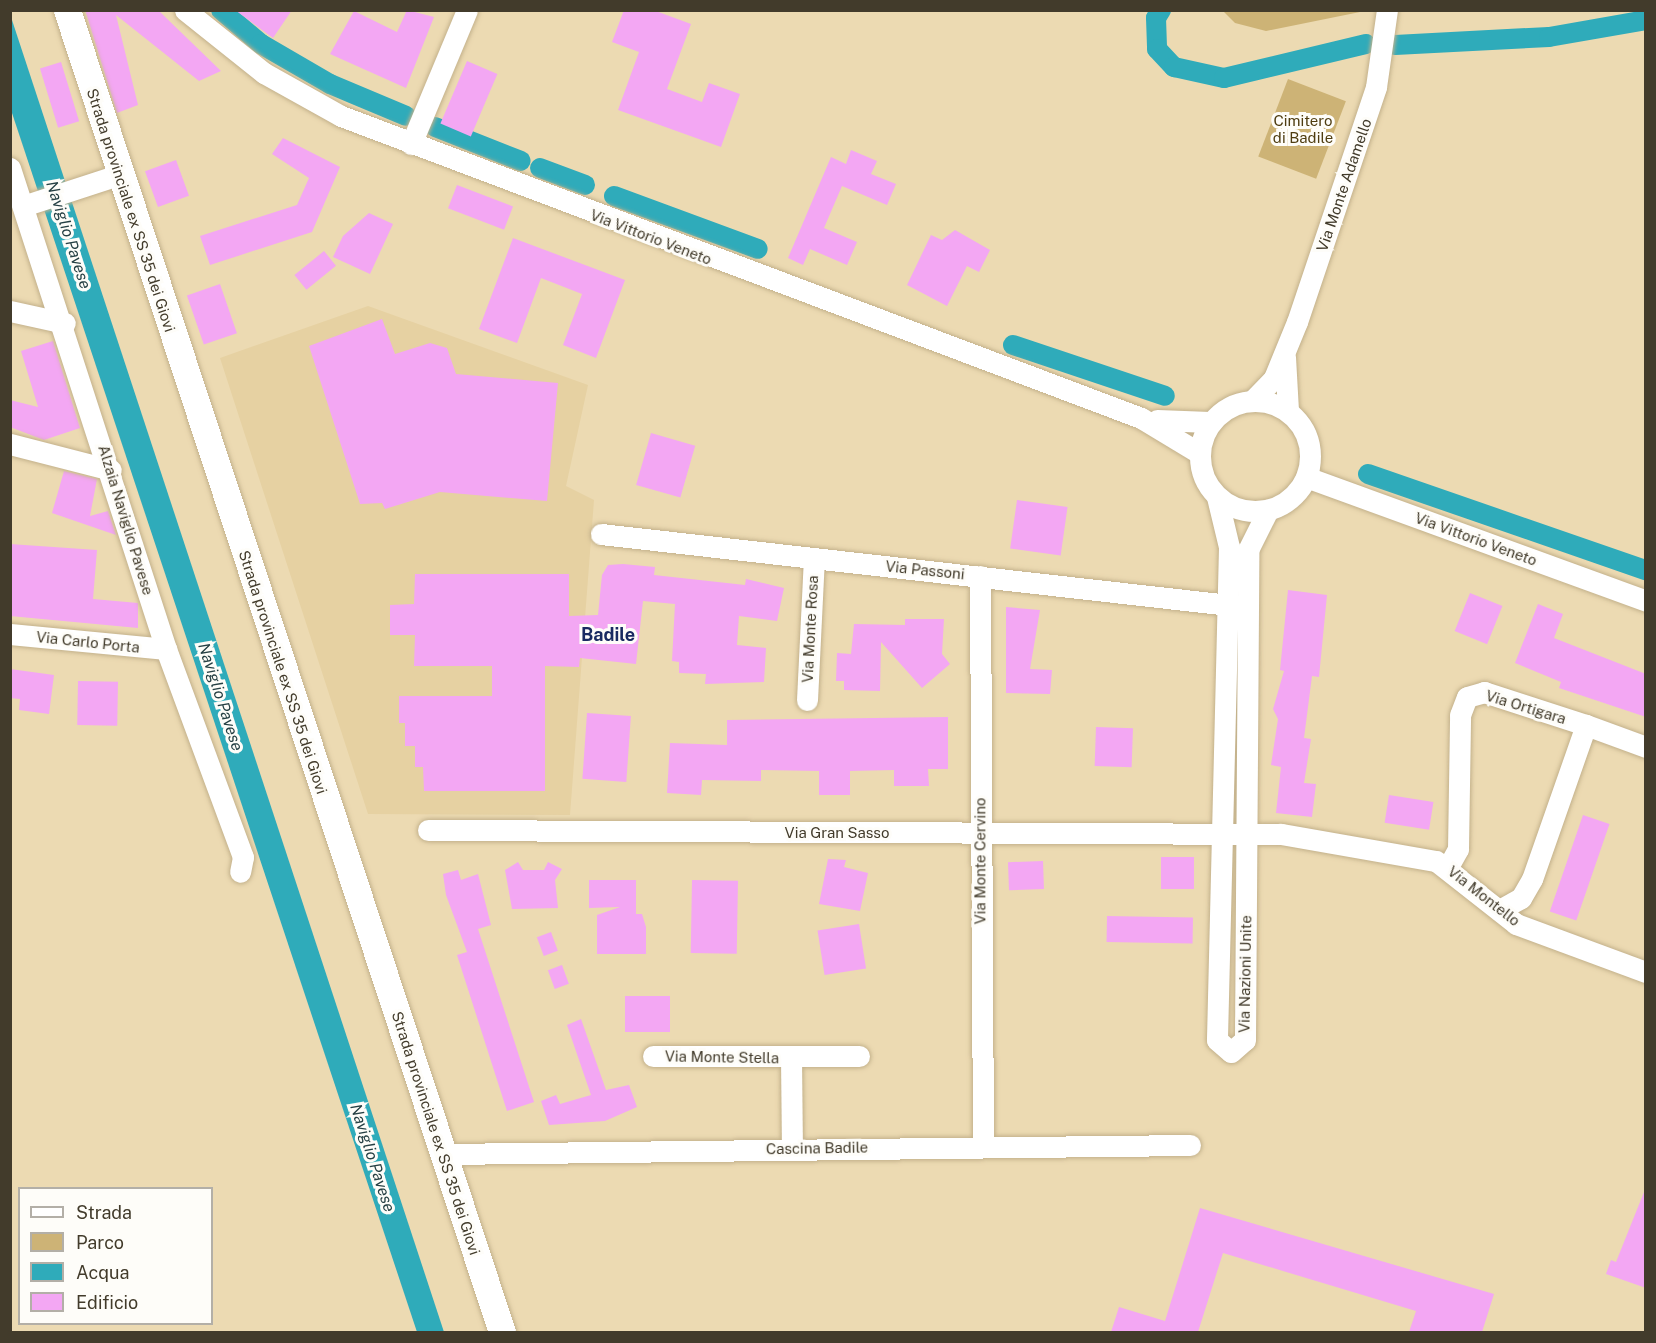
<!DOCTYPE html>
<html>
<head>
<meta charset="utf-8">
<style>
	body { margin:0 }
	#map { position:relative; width:1656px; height:1343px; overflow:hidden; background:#ecdab2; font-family:"Public Sans",sans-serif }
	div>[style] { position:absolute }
	.built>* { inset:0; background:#e6d1a2 }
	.green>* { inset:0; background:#cdb376; transform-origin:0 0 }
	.water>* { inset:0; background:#2fabba }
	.canal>* { height:20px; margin:-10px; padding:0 10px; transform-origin:10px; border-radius:10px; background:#2fabba }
	.building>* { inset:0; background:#f3a7f3; transform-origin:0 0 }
	.roads { filter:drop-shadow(0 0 2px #c3b18b) drop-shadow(0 0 2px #c3b18b) }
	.minor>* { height:21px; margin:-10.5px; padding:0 10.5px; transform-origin:10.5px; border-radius:10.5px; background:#fff }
	.minor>.ring { margin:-10.5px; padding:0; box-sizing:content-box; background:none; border:21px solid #fff; border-radius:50% }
	.major>* { height:27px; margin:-13.5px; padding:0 13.5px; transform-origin:13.5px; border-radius:13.5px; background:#fff }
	span { translate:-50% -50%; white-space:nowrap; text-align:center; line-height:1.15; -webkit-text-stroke:6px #fefdf9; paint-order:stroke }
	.park-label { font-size:15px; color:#4f3d11 }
	.street-label { font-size:15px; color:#423b2b }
	.water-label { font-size:16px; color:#264044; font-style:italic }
	.quarter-label { font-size:18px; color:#192a61; font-weight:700 }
	.frame { position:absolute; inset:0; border:12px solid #423b2b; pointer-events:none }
	.legend { position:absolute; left:18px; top:1187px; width:195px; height:138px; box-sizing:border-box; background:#fefdf9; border:2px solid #b3afa7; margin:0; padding:8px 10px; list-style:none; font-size:18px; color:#423b2b }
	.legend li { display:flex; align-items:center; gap:12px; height:30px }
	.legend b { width:30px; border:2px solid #b3afa7 }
</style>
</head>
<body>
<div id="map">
	<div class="built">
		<div style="clip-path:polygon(368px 306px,588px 385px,566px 486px,594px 500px,570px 815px,368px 814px,220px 358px)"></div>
	</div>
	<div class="green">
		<div style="clip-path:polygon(1223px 11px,1365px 11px,1266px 31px,1235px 23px)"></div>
		<div style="left:1288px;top:79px;width:62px;height:83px;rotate:21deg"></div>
	</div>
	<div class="water">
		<div style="clip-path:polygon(10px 14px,444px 1332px,417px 1332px,11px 110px)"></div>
	</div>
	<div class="canal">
		<div style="left:221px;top:10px;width:52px;rotate:40.4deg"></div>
		<div style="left:261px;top:44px;width:80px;rotate:30.1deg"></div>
		<div style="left:330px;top:84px;width:82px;rotate:22.8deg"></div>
		<div style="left:1161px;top:10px;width:9px;rotate:122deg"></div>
		<div style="left:1156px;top:18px;width:31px;rotate:88deg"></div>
		<div style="left:1157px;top:49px;width:25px;rotate:47deg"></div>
		<div style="left:1174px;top:67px;width:51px;rotate:12.4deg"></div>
		<div style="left:1224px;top:78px;width:146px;rotate:-13.5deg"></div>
		<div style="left:1395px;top:45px;width:154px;rotate:-3deg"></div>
		<div style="left:1549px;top:37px;width:98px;rotate:-9.9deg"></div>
		<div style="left:435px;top:127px;width:92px;rotate:21.6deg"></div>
		<div style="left:540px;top:168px;width:48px;rotate:20.7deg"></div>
		<div style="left:614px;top:196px;width:153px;rotate:20.2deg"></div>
		<div style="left:1013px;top:345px;width:160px;rotate:18.5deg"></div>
		<div style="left:1368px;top:474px;width:294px;rotate:19.1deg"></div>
	</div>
	<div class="building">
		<div style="clip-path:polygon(85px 10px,158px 10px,221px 71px,199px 81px,116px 15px,138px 105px,117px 113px)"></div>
		<div style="clip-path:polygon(235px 10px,292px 10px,273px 38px)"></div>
		<div style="clip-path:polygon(407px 10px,434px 17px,406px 88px,330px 54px,354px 11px,397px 32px)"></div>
		<div style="clip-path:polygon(624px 10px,653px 10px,691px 24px,667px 89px,702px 102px,709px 83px,740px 94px,721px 147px,618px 110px,639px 52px,612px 42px)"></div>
		<div style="left:467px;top:61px;width:33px;height:68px;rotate:23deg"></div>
		<div style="left:61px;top:62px;width:62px;height:22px;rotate:73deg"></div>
		<div style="clip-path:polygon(283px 138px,340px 167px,312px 232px,210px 265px,200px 236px,297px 205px,309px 178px,272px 154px)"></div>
		<div style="clip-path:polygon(851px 150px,877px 161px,871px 174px,896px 184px,887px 205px,842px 186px,824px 228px,857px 242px,847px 265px,810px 249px,803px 265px,788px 258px,831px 157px,846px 164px)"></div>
		<div style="left:176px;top:160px;width:38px;height:33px;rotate:70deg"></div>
		<div style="left:457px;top:185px;width:60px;height:25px;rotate:21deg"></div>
		<div style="clip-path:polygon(369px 213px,393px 224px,370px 274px,333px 257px,343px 236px)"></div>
		<div style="clip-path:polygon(955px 230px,990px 250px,979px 272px,967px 266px,947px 306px,907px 285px,931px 235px,942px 240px)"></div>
		<div style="clip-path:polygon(513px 238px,625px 280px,596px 358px,563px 345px,582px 294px,541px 278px,517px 343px,479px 329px)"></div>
		<div style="left:324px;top:251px;width:19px;height:38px;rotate:51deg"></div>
		<div style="left:220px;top:284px;width:52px;height:35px;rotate:71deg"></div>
		<div style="clip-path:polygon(382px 319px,395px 354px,430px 343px,447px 348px,456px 374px,558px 383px,547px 501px,440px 492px,385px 509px,382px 503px,360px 504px,309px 346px)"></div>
		<div style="clip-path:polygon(53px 341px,80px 428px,44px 440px,10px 427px,10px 400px,38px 407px,21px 351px)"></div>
		<div style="left:651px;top:433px;width:46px;height:54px;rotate:16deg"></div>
		<div style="clip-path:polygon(64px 471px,97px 479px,90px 516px,108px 511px,116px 535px,52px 513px)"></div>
		<div style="left:1017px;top:500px;width:51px;height:49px;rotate:8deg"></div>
		<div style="clip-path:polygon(10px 544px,97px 550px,93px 599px,138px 603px,138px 628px,10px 616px)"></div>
		<div style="clip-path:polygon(623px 564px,655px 567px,654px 575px,745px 585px,746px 579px,784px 588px,777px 621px,739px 616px,737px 645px,766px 648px,764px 682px,705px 684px,706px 674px,679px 673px,679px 662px,672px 661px,675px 604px,643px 601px,636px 664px,580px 658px,579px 667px,545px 666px,545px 791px,424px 791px,423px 767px,415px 767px,415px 746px,405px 746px,405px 723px,399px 723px,399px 696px,492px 696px,492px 666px,414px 666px,415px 635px,390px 635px,390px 605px,414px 604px,415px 574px,569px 574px,569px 616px,598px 615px,602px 575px,608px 565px)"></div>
		<div style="clip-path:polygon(1288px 590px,1327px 595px,1319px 677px,1312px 676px,1304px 738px,1311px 739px,1304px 783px,1316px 784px,1312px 817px,1276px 813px,1281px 767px,1271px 765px,1278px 719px,1273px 709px,1284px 671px,1280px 670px)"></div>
		<div style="left:1470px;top:593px;width:35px;height:41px;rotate:22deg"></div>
		<div style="clip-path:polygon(1538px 604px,1563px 614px,1554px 638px,1646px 674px,1646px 717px,1559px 688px,1561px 682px,1515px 663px)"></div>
		<div style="clip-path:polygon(1006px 607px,1040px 610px,1030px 669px,1052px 670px,1050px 694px,1006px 693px)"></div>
		<div style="clip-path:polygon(905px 619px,944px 619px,942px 654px,950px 664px,922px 688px,881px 642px,880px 691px,844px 690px,844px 681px,836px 681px,837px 653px,851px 654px,854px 624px,905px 625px)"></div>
		<div style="clip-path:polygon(10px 669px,54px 675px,49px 714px,19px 710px,20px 699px,10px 698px)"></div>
		<div style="left:78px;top:681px;width:40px;height:44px;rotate:1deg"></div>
		<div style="left:587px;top:713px;width:44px;height:66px;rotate:4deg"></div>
		<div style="clip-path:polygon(948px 717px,948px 769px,928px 769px,929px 786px,894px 786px,894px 770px,850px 771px,850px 795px,819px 795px,819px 771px,761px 770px,761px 781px,702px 780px,701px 795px,667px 793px,670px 743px,727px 745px,727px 720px)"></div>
		<div style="left:1096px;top:727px;width:37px;height:39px;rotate:2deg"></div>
		<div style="left:1389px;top:795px;width:45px;height:28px;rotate:9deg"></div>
		<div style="left:1583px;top:815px;width:28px;height:102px;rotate:19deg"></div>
		<div style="left:1194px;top:857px;width:32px;height:33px;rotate:90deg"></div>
		<div style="clip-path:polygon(828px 859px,846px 860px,844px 867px,868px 873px,860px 911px,819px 904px)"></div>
		<div style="left:1043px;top:861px;width:28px;height:35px;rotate:88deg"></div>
		<div style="clip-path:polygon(518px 862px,523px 870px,544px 870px,548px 862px,562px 869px,555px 880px,558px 908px,512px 909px,505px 870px)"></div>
		<div style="clip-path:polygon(458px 870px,461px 880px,478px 874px,491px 925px,478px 929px,534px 1102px,507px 1111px,457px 955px,467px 952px,446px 895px,443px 874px)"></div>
		<div style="clip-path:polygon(589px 880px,636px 880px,636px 914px,642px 914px,646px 927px,646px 954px,597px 954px,597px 915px,620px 907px,589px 908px)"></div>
		<div style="left:692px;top:880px;width:46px;height:73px;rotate:1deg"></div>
		<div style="left:1107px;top:916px;width:86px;height:26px;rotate:1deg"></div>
		<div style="left:859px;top:924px;width:45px;height:42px;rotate:81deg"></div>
		<div style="left:551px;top:932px;width:20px;height:15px;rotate:70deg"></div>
		<div style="left:562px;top:965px;width:20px;height:15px;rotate:70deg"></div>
		<div style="left:625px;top:996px;width:45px;height:36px"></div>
		<div style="clip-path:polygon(581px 1019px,606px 1090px,629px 1085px,637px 1107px,605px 1121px,549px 1125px,541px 1101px,556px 1095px,560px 1104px,591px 1095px,567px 1025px)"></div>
		<div style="clip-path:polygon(1646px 1187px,1646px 1288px,1606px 1274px,1611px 1260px,1616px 1262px)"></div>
		<div style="clip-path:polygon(1200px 1208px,1494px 1294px,1482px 1332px,1409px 1332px,1416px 1311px,1223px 1253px,1198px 1332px,1111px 1332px,1119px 1307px,1165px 1321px)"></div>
	</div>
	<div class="roads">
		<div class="minor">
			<div style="left:185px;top:10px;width:101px;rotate:38.6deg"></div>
			<div style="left:264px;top:73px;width:88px;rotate:29.2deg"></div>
			<div style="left:341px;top:116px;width:855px;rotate:20.68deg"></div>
			<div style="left:1141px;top:418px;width:68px;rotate:31.1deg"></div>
			<div style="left:411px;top:144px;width:145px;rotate:-67.3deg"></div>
			<div style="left:10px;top:168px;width:506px;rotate:72.03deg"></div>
			<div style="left:166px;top:649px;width:222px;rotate:69.7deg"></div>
			<div style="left:243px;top:857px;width:15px;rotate:101deg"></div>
			<div style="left:23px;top:206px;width:100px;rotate:-18.1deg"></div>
			<div style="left:10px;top:311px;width:56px;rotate:12.3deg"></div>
			<div style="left:1285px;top:357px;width:54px;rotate:86.8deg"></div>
			<div style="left:1253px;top:400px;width:30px;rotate:-46deg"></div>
			<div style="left:1274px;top:378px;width:61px;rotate:-67.7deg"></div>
			<div style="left:1297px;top:322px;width:248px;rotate:-71.4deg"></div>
			<div style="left:1376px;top:87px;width:78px;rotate:-81.9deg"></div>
			<div class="ring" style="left:1200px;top:401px;width:89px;height:89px"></div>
			<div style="left:1157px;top:420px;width:53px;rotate:2.2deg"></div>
			<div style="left:10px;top:444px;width:104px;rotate:14.4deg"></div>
			<div style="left:1306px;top:477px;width:362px;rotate:20deg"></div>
			<div style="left:1217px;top:497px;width:51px;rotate:76.5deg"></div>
			<div style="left:1229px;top:547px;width:493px;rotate:91.4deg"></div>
			<div style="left:1217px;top:1040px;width:18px;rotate:41deg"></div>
			<div style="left:1231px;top:1052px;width:18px;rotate:-41deg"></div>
			<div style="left:1245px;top:1040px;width:490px;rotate:-89.6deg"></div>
			<div style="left:1248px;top:550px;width:45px;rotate:-63.4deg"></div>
			<div style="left:601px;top:534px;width:641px;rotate:6.45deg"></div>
			<div style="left:980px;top:576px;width:570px;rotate:89.7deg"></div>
			<div style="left:10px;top:634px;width:157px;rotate:5.5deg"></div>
			<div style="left:807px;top:700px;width:142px;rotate:-87.2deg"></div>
			<div style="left:1586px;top:725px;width:64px;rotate:20.1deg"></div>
			<div style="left:428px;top:830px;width:853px;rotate:0.27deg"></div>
			<div style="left:1281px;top:834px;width:157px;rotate:9.9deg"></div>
			<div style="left:1436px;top:861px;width:102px;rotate:38.2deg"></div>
			<div style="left:1516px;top:924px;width:139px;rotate:20.3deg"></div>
			<div style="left:1448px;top:867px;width:21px;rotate:-61deg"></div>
			<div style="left:1458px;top:849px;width:134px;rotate:-89.1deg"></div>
			<div style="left:1460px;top:715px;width:19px;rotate:-69deg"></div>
			<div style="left:1467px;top:697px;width:18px;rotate:-16deg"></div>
			<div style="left:1484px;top:692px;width:107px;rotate:17.9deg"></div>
			<div style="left:1586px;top:725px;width:163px;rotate:109.3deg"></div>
			<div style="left:1532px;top:879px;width:22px;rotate:120deg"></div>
			<div style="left:1521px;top:898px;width:25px;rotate:151deg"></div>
			<div style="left:653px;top:1056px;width:206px"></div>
			<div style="left:791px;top:1057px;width:91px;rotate:89.4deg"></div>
			<div style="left:443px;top:1154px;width:747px;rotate:-0.69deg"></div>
		</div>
		<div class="major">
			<div style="left:67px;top:10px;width:1392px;rotate:71.79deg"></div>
		</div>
	</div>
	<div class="park-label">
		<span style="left:1303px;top:129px">Cimitero<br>di Badile</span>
	</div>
	<div class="street-label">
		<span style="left:1344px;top:185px;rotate:-71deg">Via Monte Adamello</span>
		<span style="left:131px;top:210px;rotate:72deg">Strada provinciale ex SS 35 dei Giovi</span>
		<span style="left:651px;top:237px;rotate:21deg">Via Vittorio Veneto</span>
		<span style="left:126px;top:520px;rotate:73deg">Alzaia Naviglio Pavese</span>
		<span style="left:1476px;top:539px;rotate:20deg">Via Vittorio Veneto</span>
		<span style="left:925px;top:570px;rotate:6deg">Via Passoni</span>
		<span style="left:810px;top:629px;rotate:-87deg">Via Monte Rosa</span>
		<span style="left:88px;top:642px;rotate:6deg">Via Carlo Porta</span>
		<span style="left:283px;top:672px;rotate:72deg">Strada provinciale ex SS 35 dei Giovi</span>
		<span style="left:1526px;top:707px;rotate:17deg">Via Ortigara</span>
		<span style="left:837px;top:833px">Via Gran Sasso</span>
		<span style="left:980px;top:861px;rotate:-90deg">Via Monte Cervino</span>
		<span style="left:1484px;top:896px;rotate:38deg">Via Montello</span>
		<span style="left:1245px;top:974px;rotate:-89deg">Via Nazioni Unite</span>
		<span style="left:722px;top:1057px;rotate:1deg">Via Monte Stella</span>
		<span style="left:436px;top:1133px;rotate:72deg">Strada provinciale ex SS 35 dei Giovi</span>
		<span style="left:817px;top:1148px;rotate:-1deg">Cascina Badile</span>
	</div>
	<div class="water-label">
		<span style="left:68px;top:235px;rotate:72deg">Naviglio Pavese</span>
		<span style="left:220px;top:697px;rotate:72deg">Naviglio Pavese</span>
		<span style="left:372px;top:1158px;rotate:72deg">Naviglio Pavese</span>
	</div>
	<div class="quarter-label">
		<span style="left:608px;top:635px">Badile</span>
	</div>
	<div class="frame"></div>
	<ul class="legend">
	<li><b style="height:8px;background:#fff"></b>Strada</li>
	<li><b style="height:16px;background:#cdb376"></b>Parco</li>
	<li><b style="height:16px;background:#2fabba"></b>Acqua</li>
	<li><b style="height:16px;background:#f3a7f3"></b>Edificio</li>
	</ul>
</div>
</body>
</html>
